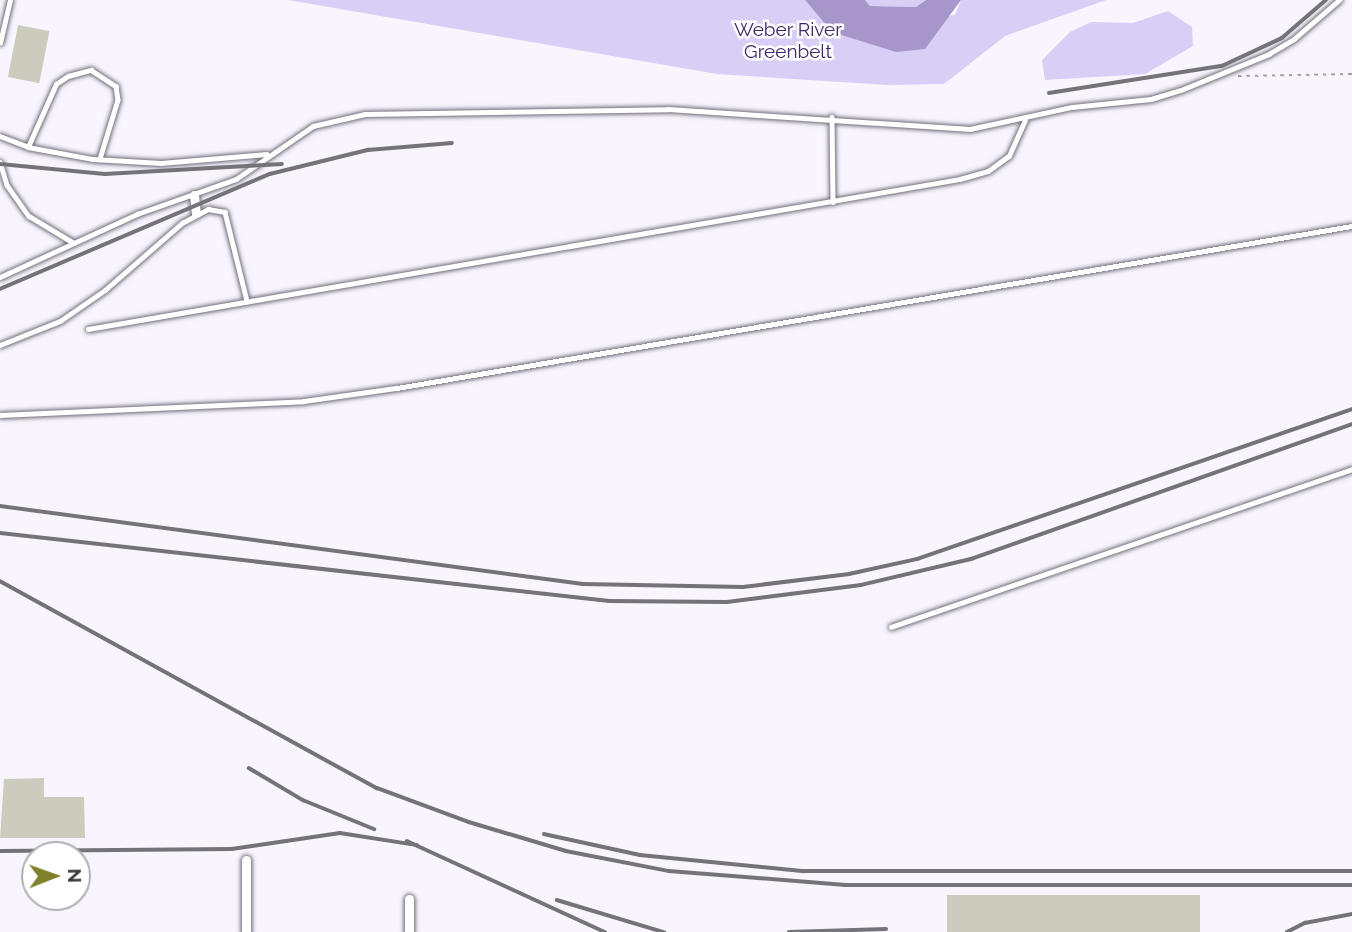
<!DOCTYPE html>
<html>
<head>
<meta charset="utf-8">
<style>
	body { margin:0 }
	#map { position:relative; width:1352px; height:932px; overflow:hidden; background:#f8f5fe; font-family:Raleway,sans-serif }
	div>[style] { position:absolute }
	.green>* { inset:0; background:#d9cef5 }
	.water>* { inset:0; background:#a696ca }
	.building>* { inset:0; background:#cbccbe; transform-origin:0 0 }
	.path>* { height:2px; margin-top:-1px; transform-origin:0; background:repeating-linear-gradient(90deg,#a2a0a7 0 3.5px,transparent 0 8.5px) }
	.roads { filter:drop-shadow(0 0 2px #736f7b) drop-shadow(0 0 2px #736f7b) }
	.lane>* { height:4.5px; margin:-2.25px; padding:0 2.25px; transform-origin:2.25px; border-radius:2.25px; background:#fff }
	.street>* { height:9px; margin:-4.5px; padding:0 4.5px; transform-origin:4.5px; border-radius:4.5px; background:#fff }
	.rail>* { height:3.5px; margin:-1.75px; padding:0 1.75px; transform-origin:1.75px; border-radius:1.75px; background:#747379 }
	span { translate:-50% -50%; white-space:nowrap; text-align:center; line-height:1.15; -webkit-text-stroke:5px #fff; paint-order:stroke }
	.park-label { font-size:19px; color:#3f2665 }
	.north { position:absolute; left:21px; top:841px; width:70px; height:70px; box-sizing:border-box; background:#fff; border:2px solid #afafb1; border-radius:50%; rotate:89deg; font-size:19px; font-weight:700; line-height:28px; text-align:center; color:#38373c }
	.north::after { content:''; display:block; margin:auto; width:24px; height:32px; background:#7f812a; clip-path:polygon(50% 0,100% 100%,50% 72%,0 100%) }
</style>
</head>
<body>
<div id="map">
	<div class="green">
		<div style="clip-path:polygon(288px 0,805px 0,832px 32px,955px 15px,961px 0,1106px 0,1005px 36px,944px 84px,888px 85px,717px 74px)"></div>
		<div style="clip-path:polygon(865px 0,926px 0,916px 7px,870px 6px)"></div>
		<div style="clip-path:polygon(1168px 11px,1192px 27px,1193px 46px,1145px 74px,1045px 80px,1042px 60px,1070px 32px,1091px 22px,1133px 23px)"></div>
	</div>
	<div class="water">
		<div style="clip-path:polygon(805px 0,865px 0,870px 6px,916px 7px,926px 0,961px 0,925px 49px,896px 52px,832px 32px)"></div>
	</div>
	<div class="building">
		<div style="left:18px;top:25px;width:32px;height:53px;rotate:11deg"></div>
		<div style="clip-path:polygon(44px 778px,44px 797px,84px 797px,85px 838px,0 838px,4px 779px)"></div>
		<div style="left:1200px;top:895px;width:37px;height:253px;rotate:90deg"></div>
	</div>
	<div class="path">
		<div style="left:1238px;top:76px;width:114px;rotate:-1deg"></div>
	</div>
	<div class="roads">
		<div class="lane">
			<div style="left:0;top:43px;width:44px;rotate:-76.9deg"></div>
			<div style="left:832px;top:117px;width:85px;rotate:89.3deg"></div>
			<div style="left:0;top:136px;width:30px;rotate:21deg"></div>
			<div style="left:28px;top:147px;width:66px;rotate:10.5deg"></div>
			<div style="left:93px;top:159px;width:68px;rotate:3.4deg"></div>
			<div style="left:161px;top:163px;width:106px;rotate:-4.9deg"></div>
			<div style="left:28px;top:147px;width:69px;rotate:-66deg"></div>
			<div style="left:56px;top:84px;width:14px;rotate:-34deg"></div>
			<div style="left:68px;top:76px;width:24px;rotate:-15deg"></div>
			<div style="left:91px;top:70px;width:30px;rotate:33deg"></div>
			<div style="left:116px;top:86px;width:14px;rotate:82deg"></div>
			<div style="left:118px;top:100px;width:62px;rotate:107deg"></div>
			<div style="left:0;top:162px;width:24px;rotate:73deg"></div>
			<div style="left:7px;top:185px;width:38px;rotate:55deg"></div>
			<div style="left:29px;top:216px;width:52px;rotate:31deg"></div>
			<div style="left:0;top:277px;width:151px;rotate:-24.7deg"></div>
			<div style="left:137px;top:214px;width:105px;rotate:-19.5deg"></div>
			<div style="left:236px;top:179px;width:93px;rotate:-34.5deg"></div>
			<div style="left:313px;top:126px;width:53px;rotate:-13deg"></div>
			<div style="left:365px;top:114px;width:303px;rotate:-0.9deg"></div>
			<div style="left:668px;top:109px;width:303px;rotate:3.8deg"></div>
			<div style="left:970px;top:129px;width:104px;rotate:-12.2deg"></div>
			<div style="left:1072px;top:107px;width:79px;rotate:-5.8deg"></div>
			<div style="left:1151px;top:99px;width:31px;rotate:-17deg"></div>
			<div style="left:1181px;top:90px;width:95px;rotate:-22.2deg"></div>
			<div style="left:1269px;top:54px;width:29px;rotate:-31deg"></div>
			<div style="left:1294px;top:39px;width:60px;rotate:-40.9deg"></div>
			<div style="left:88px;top:329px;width:885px;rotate:-9.76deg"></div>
			<div style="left:960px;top:179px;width:29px;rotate:-16deg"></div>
			<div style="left:988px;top:171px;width:26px;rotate:-36deg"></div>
			<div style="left:1009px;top:156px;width:39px;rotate:-66deg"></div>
			<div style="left:0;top:345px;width:65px;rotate:-21.8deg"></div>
			<div style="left:60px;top:321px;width:55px;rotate:-34.6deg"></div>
			<div style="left:105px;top:290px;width:102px;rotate:-41deg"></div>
			<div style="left:182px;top:223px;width:30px;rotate:-28deg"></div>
			<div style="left:208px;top:209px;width:17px;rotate:10deg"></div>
			<div style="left:225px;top:212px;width:92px;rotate:76.1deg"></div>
			<div style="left:0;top:415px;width:304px;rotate:-2.6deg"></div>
			<div style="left:304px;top:401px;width:94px;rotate:-8deg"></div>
			<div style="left:397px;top:388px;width:969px;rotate:-9.63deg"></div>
			<div style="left:891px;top:627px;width:487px;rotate:-18.9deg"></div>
		</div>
		<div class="street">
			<div style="left:194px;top:195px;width:18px;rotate:84deg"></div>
			<div style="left:246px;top:860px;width:72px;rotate:90deg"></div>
			<div style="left:409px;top:899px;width:33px;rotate:90deg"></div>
		</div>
	</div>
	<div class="rail">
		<div style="left:1049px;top:93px;width:175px;rotate:-8.9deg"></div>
		<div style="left:1222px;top:66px;width:66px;rotate:-25deg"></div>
		<div style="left:1282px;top:38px;width:58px;rotate:-40.8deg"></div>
		<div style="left:0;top:164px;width:105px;rotate:5.4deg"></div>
		<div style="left:105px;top:174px;width:177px;rotate:-3.2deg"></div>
		<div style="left:0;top:289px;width:293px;rotate:-23.1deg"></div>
		<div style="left:270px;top:174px;width:101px;rotate:-13.8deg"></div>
		<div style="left:368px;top:150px;width:84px;rotate:-4.8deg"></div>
		<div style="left:0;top:506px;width:588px;rotate:7.62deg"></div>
		<div style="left:583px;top:584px;width:160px;rotate:1.1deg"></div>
		<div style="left:743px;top:587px;width:107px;rotate:-7deg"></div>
		<div style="left:849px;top:574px;width:70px;rotate:-12.4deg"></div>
		<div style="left:917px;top:559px;width:460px;rotate:-19deg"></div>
		<div style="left:0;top:533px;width:613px;rotate:6.37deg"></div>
		<div style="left:609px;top:601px;width:118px;rotate:0.5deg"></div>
		<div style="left:727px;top:602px;width:135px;rotate:-7.2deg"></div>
		<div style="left:861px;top:585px;width:113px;rotate:-13.3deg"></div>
		<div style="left:971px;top:559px;width:404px;rotate:-19.5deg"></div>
		<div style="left:0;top:581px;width:430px;rotate:28.8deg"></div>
		<div style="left:377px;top:788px;width:98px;rotate:20.3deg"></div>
		<div style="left:469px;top:822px;width:101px;rotate:16.6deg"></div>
		<div style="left:566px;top:851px;width:105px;rotate:11deg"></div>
		<div style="left:669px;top:871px;width:177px;rotate:4.5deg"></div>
		<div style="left:845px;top:885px;width:507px"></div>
		<div style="left:249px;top:768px;width:63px;rotate:30.7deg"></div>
		<div style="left:303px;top:800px;width:77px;rotate:22.2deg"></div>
		<div style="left:544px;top:834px;width:98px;rotate:12.3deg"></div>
		<div style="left:640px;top:855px;width:165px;rotate:5.6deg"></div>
		<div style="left:804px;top:871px;width:548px"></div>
		<div style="left:407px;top:841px;width:218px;rotate:24.7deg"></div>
		<div style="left:0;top:851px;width:232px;rotate:-0.5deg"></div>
		<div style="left:232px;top:849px;width:109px;rotate:-8.4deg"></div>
		<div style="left:340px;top:833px;width:78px;rotate:8.9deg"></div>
		<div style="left:557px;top:900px;width:112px;rotate:16.7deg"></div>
		<div style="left:789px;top:932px;width:97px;rotate:-1.8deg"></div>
		<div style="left:1287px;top:932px;width:20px;rotate:-27deg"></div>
		<div style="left:1305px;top:923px;width:48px;rotate:-10.8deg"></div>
	</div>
	<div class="park-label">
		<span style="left:788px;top:41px">Weber River<br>Greenbelt</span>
	</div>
	<div class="north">N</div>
</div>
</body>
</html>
